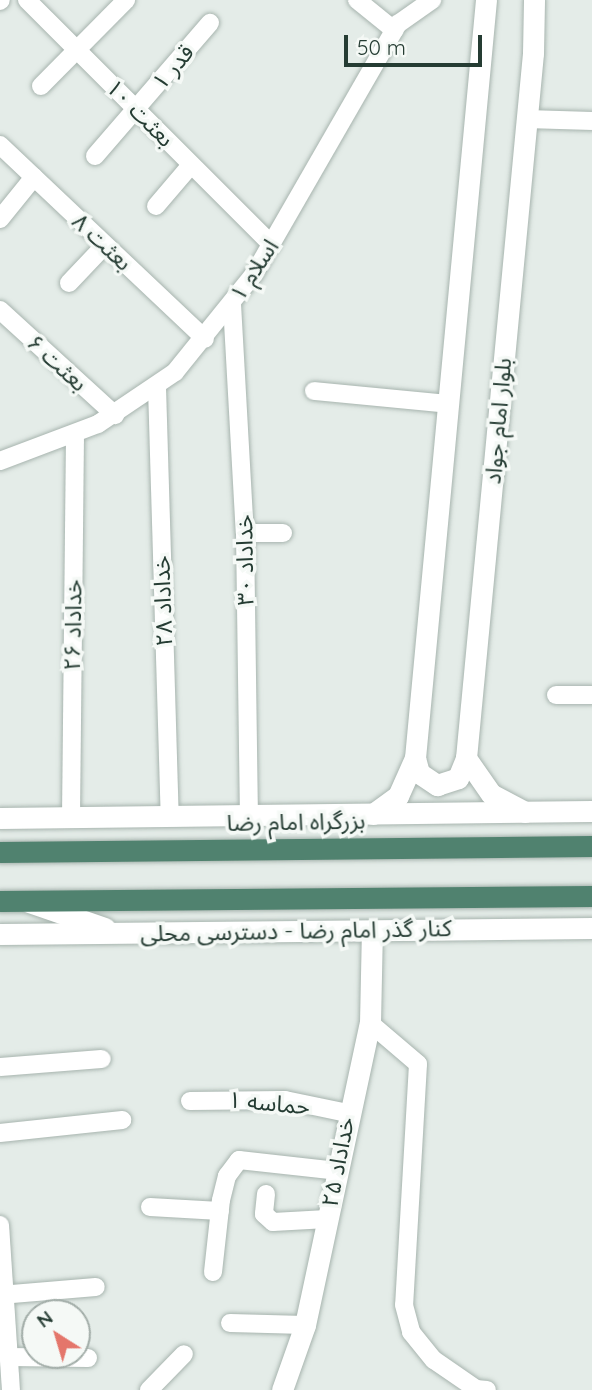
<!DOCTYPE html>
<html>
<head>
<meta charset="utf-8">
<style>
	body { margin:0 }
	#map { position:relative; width:592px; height:1390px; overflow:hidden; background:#e4ece8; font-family:Quicksand,"Noto Sans Arabic",sans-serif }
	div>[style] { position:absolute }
	.roads { filter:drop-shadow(0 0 2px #a7b4ae) drop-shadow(0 0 2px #a7b4ae) }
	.minor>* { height:18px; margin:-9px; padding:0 9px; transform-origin:9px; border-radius:9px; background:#fff }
	.tertiary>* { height:21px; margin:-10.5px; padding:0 10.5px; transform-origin:10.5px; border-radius:10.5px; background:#fff }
	.secondary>* { height:21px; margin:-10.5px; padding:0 10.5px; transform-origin:10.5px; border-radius:10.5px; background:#fff }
	.trunk>* { height:21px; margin:-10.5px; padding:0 10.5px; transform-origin:10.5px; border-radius:10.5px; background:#50826f }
	span { translate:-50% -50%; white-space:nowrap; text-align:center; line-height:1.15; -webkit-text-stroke:7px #f5f9f6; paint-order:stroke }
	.street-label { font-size:23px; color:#253c33 }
	.north { position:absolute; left:21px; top:1299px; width:70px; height:70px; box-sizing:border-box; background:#f5f9f6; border:2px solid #a2ada8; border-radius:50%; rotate:323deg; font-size:19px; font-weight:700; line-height:28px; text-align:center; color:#253c33 }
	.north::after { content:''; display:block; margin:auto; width:24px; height:32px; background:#e4766b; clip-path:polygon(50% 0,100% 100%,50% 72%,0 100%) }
	.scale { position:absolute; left:344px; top:35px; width:138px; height:32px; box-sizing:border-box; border:4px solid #253c33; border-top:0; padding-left:9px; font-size:21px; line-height:24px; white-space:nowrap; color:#253c33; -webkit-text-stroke:5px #f5f9f6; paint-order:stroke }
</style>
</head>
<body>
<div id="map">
	<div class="roads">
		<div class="minor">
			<div style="left:27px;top:0;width:346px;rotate:45deg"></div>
			<div style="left:357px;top:0;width:48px;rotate:39deg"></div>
			<div style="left:0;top:1px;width:1px;rotate:-45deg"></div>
			<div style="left:41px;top:86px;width:121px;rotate:-45.3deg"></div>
			<div style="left:527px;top:119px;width:65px;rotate:1.8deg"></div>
			<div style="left:0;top:145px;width:282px;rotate:43.4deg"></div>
			<div style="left:95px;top:156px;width:176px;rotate:-49.2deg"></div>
			<div style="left:156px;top:206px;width:54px;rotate:-49.5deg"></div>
			<div style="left:0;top:219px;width:54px;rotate:-51deg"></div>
			<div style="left:69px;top:283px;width:52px;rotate:-46.5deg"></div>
			<div style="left:232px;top:304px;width:229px;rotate:86.8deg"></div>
			<div style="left:245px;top:533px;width:282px;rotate:89.2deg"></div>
			<div style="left:0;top:310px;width:156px;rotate:42.4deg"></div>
			<div style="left:157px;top:387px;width:429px;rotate:88.3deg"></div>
			<div style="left:314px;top:391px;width:136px;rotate:5.5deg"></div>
			<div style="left:0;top:461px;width:105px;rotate:-20.7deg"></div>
			<div style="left:98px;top:424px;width:93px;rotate:-34deg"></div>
			<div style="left:175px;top:372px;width:126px;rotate:-51.1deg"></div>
			<div style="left:254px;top:274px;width:289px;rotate:-60.1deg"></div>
			<div style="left:398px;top:24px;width:42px;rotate:-35.2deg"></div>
			<div style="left:245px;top:533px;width:38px"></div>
			<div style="left:556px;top:695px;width:36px"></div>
			<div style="left:71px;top:817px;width:383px;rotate:-89.4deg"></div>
			<div style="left:370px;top:1023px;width:63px;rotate:40.5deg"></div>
			<div style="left:418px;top:1064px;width:241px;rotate:93.3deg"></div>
			<div style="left:404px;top:1305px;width:28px;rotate:75deg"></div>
			<div style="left:411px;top:1332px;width:36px;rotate:51deg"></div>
			<div style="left:434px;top:1360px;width:51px;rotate:34.6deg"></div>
			<div style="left:476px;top:1389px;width:11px;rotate:5deg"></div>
			<div style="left:0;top:1067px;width:102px;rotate:-4.5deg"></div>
			<div style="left:190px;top:1101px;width:95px;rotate:-0.6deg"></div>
			<div style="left:285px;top:1100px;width:63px;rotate:11.8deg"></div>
			<div style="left:0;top:1133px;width:123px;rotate:-6.1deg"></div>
			<div style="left:266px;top:1194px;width:20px;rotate:96deg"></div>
			<div style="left:264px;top:1214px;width:12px;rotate:42deg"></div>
			<div style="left:273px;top:1222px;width:54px;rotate:-3.2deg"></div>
			<div style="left:150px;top:1207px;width:70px;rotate:3.3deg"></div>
			<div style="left:0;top:1225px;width:165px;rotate:86.2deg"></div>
			<div style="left:213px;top:1272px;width:72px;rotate:-83.7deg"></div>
			<div style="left:221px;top:1200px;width:25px;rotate:-76deg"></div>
			<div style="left:227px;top:1176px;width:20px;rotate:-53deg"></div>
			<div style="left:239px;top:1160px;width:101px;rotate:6.3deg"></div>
			<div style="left:0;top:1295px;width:96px;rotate:-4.8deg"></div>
			<div style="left:230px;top:1323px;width:75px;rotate:1.5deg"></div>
			<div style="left:9px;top:1357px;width:79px;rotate:0.7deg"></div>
			<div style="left:149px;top:1390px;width:50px;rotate:-45.8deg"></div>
		</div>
		<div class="tertiary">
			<div style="left:415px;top:758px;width:16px;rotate:75deg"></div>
			<div style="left:419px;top:773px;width:22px;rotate:34deg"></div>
			<div style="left:437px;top:785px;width:22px;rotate:-18deg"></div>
			<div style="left:458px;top:778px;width:22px;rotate:-68deg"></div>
			<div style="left:525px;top:812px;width:38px;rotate:-152deg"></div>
			<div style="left:491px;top:794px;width:44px;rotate:-124.8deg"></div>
			<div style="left:466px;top:758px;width:708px;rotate:-84.57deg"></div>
			<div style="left:533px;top:53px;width:53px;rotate:-88.9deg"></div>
			<div style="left:373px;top:814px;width:31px;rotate:-36deg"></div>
			<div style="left:398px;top:796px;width:42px;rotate:-65.9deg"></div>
			<div style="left:415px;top:758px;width:761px;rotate:-84.65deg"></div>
			<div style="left:282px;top:1390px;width:69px;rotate:-70.5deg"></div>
			<div style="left:305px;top:1325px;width:309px;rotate:-77.9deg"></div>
			<div style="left:370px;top:1023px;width:93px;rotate:-88.8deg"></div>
		</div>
		<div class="secondary">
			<div style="left:0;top:818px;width:592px;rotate:-0.68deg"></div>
			<div style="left:29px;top:902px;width:80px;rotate:18.9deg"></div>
			<div style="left:0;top:934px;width:592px;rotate:-0.58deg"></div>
		</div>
		<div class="trunk">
			<div style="left:0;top:852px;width:592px;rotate:-0.58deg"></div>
			<div style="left:0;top:901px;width:592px;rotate:-0.48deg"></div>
		</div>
	</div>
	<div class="street-label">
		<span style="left:173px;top:67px;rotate:-50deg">قدر ۱</span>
		<span style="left:140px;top:113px;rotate:45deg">بعثت ۱۰</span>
		<span style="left:102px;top:242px;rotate:43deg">بعثت ۸</span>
		<span style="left:254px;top:270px;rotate:-57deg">اسلام ۱</span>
		<span style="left:57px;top:363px;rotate:42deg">بعثت ۶</span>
		<span style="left:498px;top:421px;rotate:-85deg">بلوار امام جواد</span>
		<span style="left:245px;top:560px;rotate:-91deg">خداداد ۳۰</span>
		<span style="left:163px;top:601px;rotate:-92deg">خداداد ۲۸</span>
		<span style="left:73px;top:625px;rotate:-89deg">خداداد ۲۶</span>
		<span style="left:296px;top:822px;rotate:-1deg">بزرگراه امام رضا</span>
		<span style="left:296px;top:931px;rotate:-1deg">کنار گذر امام رضا - دسترسی محلی</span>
		<span style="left:269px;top:1103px;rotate:5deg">حماسه ۱</span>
		<span style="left:338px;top:1162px;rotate:-79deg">خداداد ۲۵</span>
	</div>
	<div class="north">N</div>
	<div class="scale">50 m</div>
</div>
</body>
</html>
